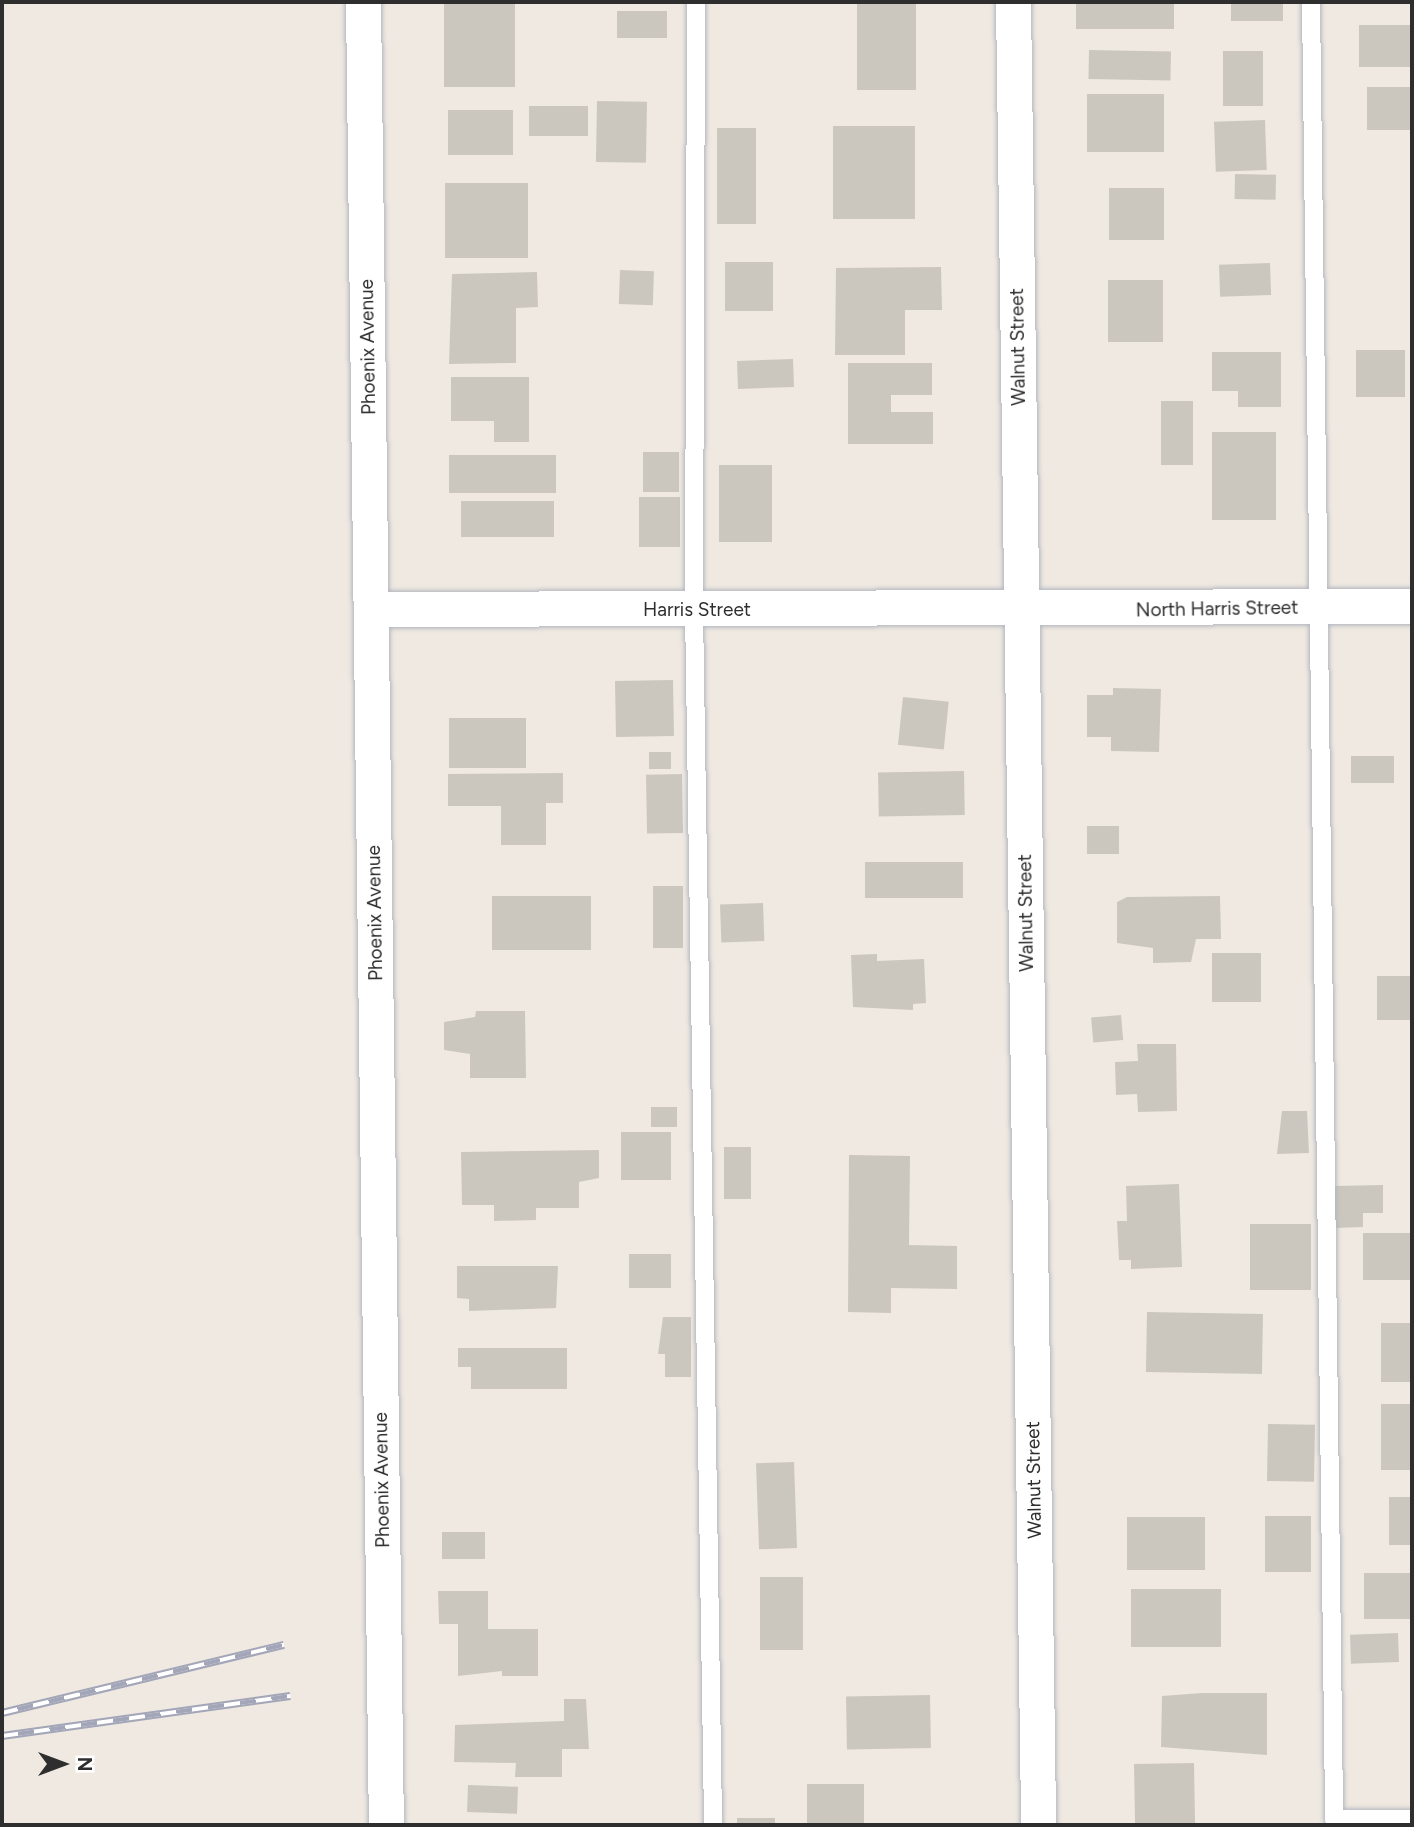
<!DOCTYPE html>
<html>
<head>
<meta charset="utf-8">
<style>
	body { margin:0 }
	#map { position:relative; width:1414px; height:1827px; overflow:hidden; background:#efe9e1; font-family:Figtree,sans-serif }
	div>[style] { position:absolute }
	.building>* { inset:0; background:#cbc7bf; transform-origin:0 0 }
	.roads { filter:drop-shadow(0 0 2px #b4b7c1) drop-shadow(0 0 2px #b4b7c1) }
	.lane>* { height:18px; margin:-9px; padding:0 9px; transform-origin:9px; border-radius:9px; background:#fff }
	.street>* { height:35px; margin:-17.5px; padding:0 17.5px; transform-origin:17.5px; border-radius:17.5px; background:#fff }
	.rail>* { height:8px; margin-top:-4px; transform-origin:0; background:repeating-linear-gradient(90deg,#fff 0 16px,#a3a6b8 0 32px); box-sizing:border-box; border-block:2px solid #a3a6b8 }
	span { translate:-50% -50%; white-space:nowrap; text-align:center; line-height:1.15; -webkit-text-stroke:5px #fff; paint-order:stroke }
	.street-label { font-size:19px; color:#2e2e2e }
	.frame { position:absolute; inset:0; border:4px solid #2e2e2e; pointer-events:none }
	.north { position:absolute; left:28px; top:1729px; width:70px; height:70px; -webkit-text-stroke:5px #fff; paint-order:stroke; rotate:90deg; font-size:19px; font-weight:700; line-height:28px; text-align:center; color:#2e2e2e }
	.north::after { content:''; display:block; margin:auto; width:24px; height:32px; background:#2e2e2e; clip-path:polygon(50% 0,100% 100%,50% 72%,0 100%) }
</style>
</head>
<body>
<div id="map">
	<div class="building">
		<div style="left:444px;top:2px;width:71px;height:85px"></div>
		<div style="left:1076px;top:2px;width:98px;height:27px"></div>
		<div style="left:1231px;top:2px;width:52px;height:19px"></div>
		<div style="left:857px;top:3px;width:59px;height:87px"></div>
		<div style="left:617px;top:11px;width:50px;height:27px"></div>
		<div style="left:1359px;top:25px;width:53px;height:42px"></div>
		<div style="left:1089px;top:50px;width:82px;height:29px;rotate:1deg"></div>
		<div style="left:1223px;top:51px;width:40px;height:55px"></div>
		<div style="left:1367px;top:87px;width:45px;height:43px"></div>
		<div style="left:1087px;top:94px;width:77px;height:58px"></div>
		<div style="left:597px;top:101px;width:50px;height:61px;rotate:1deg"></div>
		<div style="left:529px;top:106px;width:59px;height:30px"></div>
		<div style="left:448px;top:110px;width:65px;height:45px"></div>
		<div style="left:1265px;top:120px;width:50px;height:51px;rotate:88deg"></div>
		<div style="left:833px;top:126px;width:82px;height:93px"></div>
		<div style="left:717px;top:128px;width:39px;height:96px"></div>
		<div style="left:1235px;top:174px;width:41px;height:25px;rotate:1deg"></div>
		<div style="left:445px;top:183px;width:83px;height:75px"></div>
		<div style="left:1109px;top:188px;width:55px;height:52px"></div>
		<div style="left:725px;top:262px;width:48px;height:49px"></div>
		<div style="left:1270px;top:263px;width:32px;height:51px;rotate:88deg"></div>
		<div style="clip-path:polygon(941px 267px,942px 310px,905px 310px,905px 355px,835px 355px,836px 268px)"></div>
		<div style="left:620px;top:270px;width:34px;height:34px;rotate:2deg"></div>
		<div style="clip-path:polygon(537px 272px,538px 307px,516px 308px,516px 363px,449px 364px,452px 274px)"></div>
		<div style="left:1108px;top:280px;width:55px;height:62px"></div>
		<div style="left:1356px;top:350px;width:49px;height:47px"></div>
		<div style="clip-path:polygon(1212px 352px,1281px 352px,1281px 407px,1238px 407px,1238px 391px,1212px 391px)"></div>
		<div style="left:793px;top:359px;width:28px;height:56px;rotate:88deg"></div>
		<div style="clip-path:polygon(848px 363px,932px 363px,932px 395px,891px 395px,891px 412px,933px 412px,933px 444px,848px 444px)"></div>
		<div style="clip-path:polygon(451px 377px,529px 377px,529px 442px,494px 442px,494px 421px,451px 421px)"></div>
		<div style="left:1161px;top:401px;width:32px;height:64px"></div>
		<div style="left:1212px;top:432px;width:64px;height:88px"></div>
		<div style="left:643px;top:452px;width:36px;height:40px"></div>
		<div style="left:449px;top:455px;width:107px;height:38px"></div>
		<div style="left:719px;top:465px;width:53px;height:77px"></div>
		<div style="left:639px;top:497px;width:41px;height:50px"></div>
		<div style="left:461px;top:501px;width:93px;height:36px"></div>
		<div style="left:673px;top:680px;width:56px;height:58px;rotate:89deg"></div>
		<div style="clip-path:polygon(1113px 688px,1161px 689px,1159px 752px,1111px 751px,1111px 737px,1087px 737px,1087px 695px,1113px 695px)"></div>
		<div style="left:903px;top:697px;width:46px;height:48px;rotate:6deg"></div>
		<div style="left:526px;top:718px;width:50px;height:77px;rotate:90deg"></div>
		<div style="left:671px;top:752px;width:17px;height:22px;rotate:90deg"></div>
		<div style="left:1351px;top:756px;width:43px;height:27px"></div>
		<div style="left:964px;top:771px;width:44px;height:86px;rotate:89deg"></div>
		<div style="clip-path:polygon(563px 773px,563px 803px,546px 803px,546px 845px,501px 845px,501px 806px,448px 806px,448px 774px)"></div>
		<div style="left:682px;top:774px;width:59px;height:36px;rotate:89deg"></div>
		<div style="left:1119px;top:826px;width:28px;height:32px;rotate:90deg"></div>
		<div style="left:963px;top:862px;width:36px;height:98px;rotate:90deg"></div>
		<div style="left:653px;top:886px;width:30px;height:62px"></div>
		<div style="left:492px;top:896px;width:99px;height:54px"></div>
		<div style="clip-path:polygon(1220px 896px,1221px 939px,1196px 939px,1191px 962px,1153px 963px,1153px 948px,1117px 943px,1117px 902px,1127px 897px)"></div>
		<div style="left:763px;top:903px;width:38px;height:43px;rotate:88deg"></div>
		<div style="left:1212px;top:953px;width:49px;height:49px"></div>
		<div style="clip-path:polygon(877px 954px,877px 961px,924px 959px,926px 1003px,913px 1004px,913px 1010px,853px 1007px,851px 955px)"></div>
		<div style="left:1377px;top:976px;width:35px;height:44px"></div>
		<div style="clip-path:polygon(476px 1011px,525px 1011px,526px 1078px,470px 1078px,470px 1054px,444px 1050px,444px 1022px,475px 1017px)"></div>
		<div style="left:1121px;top:1015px;width:25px;height:30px;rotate:85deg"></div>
		<div style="clip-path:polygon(1137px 1044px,1176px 1044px,1177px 1111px,1138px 1112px,1137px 1094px,1116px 1095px,1115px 1062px,1138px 1061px)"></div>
		<div style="left:651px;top:1107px;width:26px;height:20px"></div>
		<div style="clip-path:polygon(1282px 1111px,1307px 1111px,1309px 1153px,1277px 1154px)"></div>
		<div style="left:621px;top:1132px;width:50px;height:48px"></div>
		<div style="left:724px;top:1147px;width:27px;height:52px"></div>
		<div style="clip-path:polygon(599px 1150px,599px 1178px,579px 1182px,579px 1208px,536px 1208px,536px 1220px,494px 1221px,494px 1205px,462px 1205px,461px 1152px)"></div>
		<div style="clip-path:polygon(849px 1155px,910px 1156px,909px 1245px,957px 1246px,957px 1289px,891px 1288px,891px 1313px,848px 1312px)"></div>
		<div style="clip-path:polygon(1179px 1184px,1182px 1267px,1131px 1269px,1131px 1260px,1119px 1260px,1117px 1221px,1127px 1221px,1126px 1186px)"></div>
		<div style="clip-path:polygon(1383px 1185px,1383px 1213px,1363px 1213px,1363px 1227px,1335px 1228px,1335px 1186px)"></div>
		<div style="left:1250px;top:1224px;width:61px;height:66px"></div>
		<div style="left:1412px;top:1233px;width:47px;height:49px;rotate:90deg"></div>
		<div style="left:671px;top:1254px;width:34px;height:42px;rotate:90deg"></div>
		<div style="clip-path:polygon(457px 1266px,558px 1266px,556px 1308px,469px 1311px,469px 1299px,457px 1298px)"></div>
		<div style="left:1147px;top:1312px;width:116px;height:60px;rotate:1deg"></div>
		<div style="clip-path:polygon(663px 1317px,691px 1317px,691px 1377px,665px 1377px,665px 1354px,658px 1354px)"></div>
		<div style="left:1412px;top:1323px;width:59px;height:31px;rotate:90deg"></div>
		<div style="clip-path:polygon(458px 1348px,567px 1348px,567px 1389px,471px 1389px,471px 1367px,458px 1367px)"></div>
		<div style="left:1381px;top:1404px;width:31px;height:66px"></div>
		<div style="left:1268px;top:1424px;width:47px;height:57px;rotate:1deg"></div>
		<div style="left:794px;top:1462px;width:86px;height:38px;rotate:88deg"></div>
		<div style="left:1389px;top:1497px;width:23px;height:48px"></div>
		<div style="left:1265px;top:1516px;width:46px;height:56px"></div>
		<div style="left:1127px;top:1517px;width:78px;height:53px"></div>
		<div style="left:442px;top:1532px;width:43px;height:27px"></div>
		<div style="left:1364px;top:1573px;width:48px;height:46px"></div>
		<div style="left:760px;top:1577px;width:43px;height:73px"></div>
		<div style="left:1221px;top:1589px;width:58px;height:90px;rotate:90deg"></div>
		<div style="clip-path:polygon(438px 1591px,488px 1591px,488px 1629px,538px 1629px,538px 1676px,502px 1676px,502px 1671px,458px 1676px,458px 1624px,439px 1624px)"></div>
		<div style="left:1398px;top:1633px;width:29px;height:48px;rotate:88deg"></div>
		<div style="clip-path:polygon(1202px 1693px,1267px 1693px,1267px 1755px,1161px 1747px,1162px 1696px)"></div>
		<div style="left:930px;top:1695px;width:53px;height:84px;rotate:89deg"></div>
		<div style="clip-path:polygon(564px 1699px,586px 1699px,589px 1749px,562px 1749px,562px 1777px,515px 1777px,516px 1763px,454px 1762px,455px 1725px,564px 1721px)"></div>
		<div style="left:1194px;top:1763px;width:62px;height:60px;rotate:89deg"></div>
		<div style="left:864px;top:1784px;width:41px;height:57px;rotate:90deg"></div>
		<div style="left:468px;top:1785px;width:50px;height:27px;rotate:2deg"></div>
		<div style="left:737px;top:1818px;width:38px;height:7px"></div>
	</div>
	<div class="roads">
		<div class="lane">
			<div style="left:696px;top:2px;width:608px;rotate:90.19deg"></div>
			<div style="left:694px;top:610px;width:1215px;rotate:89.1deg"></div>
			<div style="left:1311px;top:2px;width:1817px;rotate:89.27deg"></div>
			<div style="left:1334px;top:1819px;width:78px"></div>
		</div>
		<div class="street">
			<div style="left:363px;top:2px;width:1823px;rotate:89.28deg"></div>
			<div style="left:1013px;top:2px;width:1823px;rotate:89.21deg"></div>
			<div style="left:372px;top:609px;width:1040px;rotate:-0.17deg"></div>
		</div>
	</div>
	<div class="rail">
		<div style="left:2px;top:1713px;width:290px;rotate:-13.6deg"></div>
		<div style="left:2px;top:1736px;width:291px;rotate:-7.9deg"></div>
	</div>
	<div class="street-label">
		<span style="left:368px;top:347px;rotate:-91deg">Phoenix Avenue</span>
		<span style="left:1018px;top:347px;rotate:-91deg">Walnut Street</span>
		<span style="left:1217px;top:609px;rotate:-1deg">North Harris Street</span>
		<span style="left:697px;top:610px">Harris Street</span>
		<span style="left:375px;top:913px;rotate:-91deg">Phoenix Avenue</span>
		<span style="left:1026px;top:913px;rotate:-91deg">Walnut Street</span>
		<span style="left:382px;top:1480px;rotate:-91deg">Phoenix Avenue</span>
		<span style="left:1034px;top:1480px;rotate:-91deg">Walnut Street</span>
	</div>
	<div class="frame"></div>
	<div class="north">N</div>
</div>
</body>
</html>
